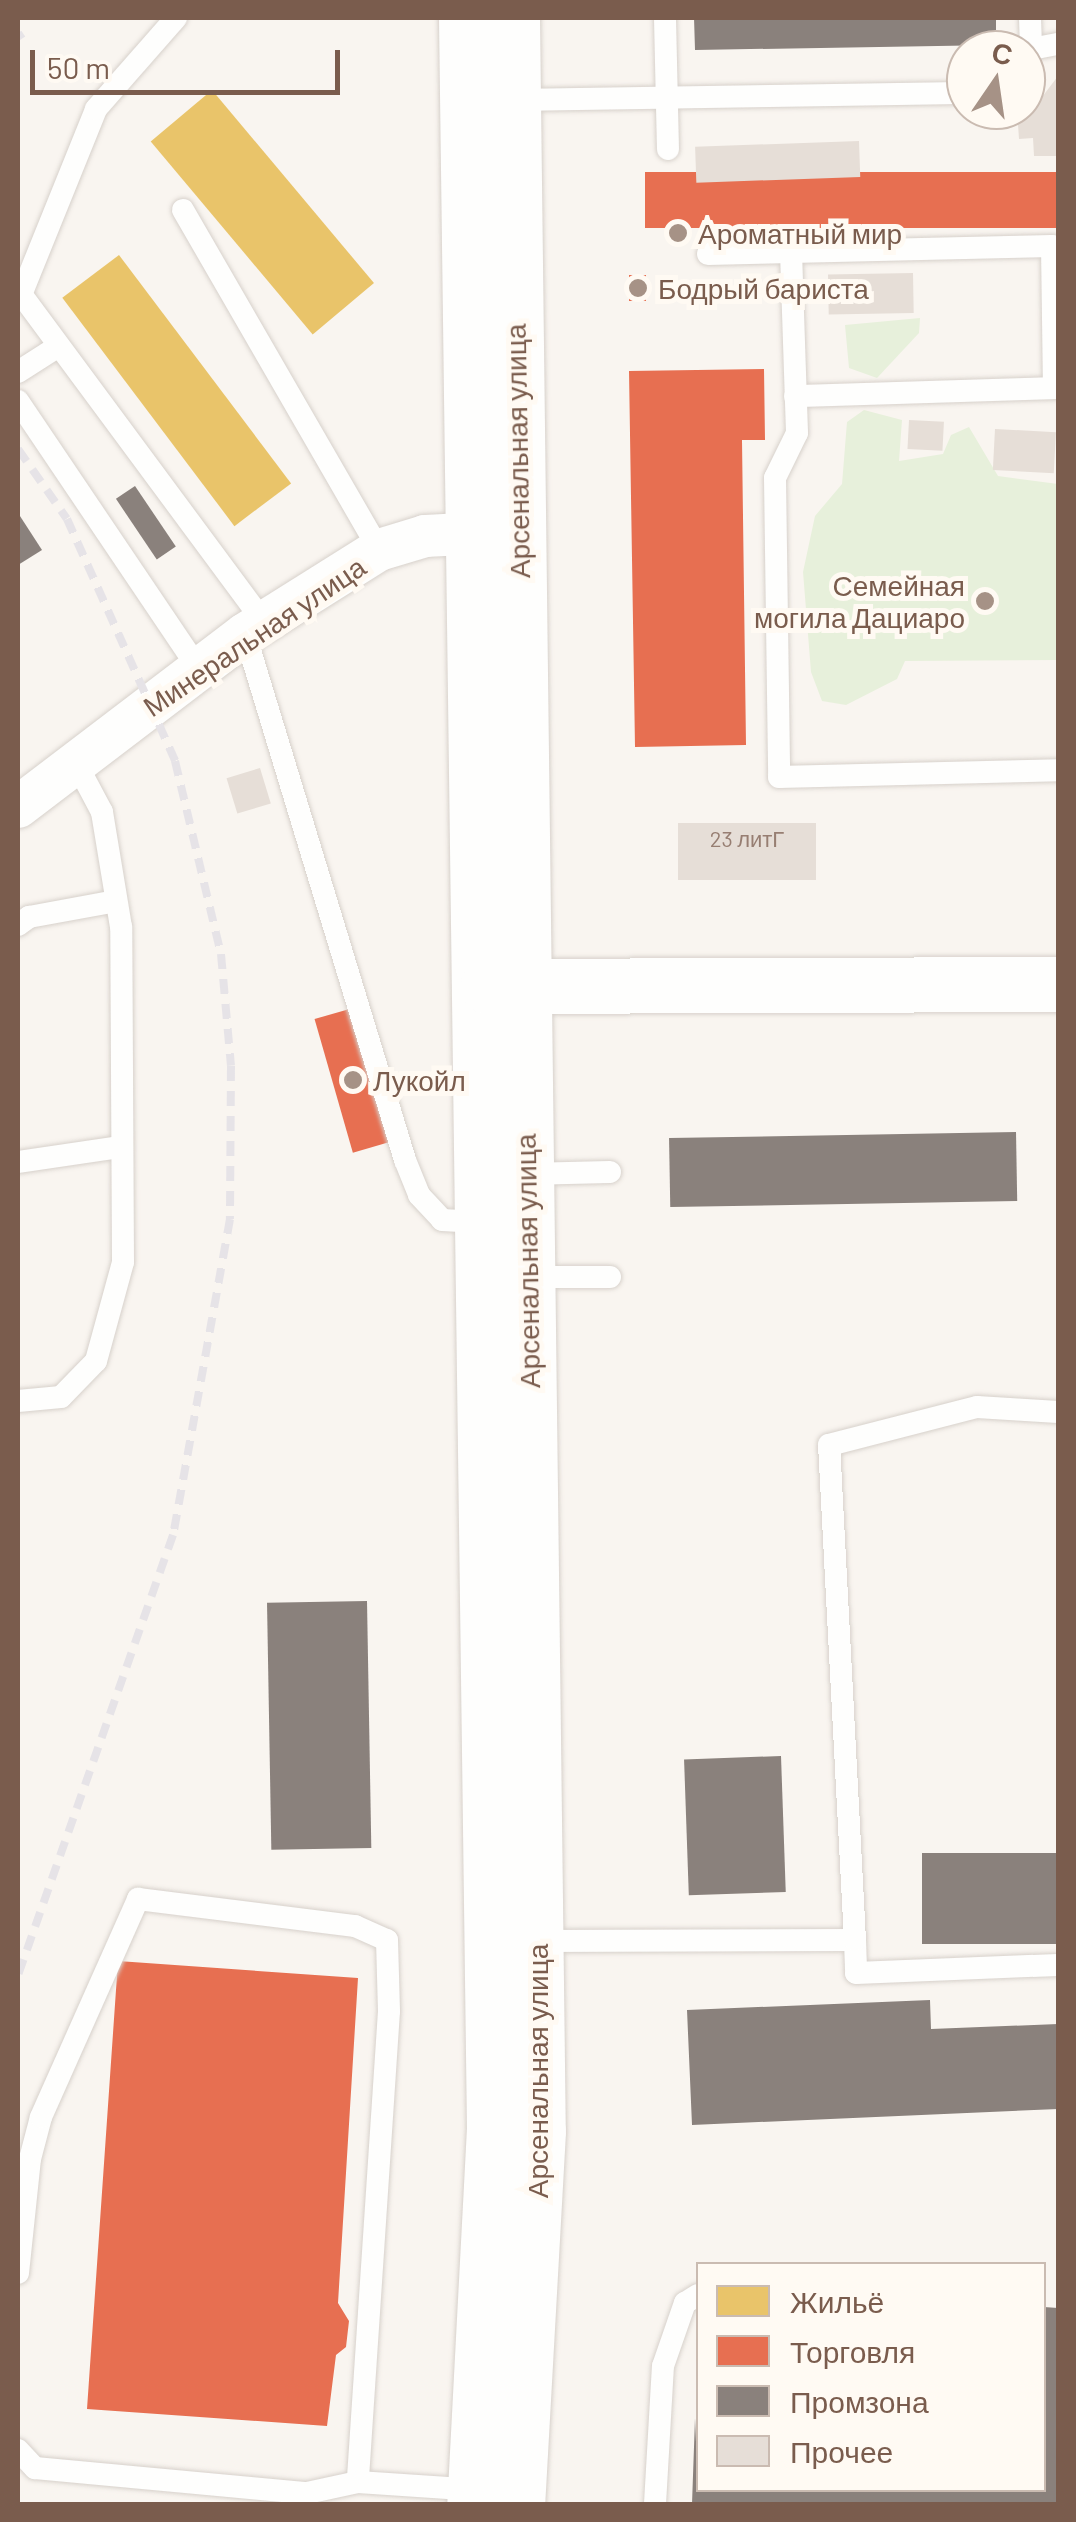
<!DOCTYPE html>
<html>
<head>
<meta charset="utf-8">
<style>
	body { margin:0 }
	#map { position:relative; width:1076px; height:2522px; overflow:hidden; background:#f9f5f0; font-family:Barlow,sans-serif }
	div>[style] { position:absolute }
	.green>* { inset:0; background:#e7f0db }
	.homes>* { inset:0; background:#e9c46a; transform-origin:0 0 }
	.shops>* { inset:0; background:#e76f51; transform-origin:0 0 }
	.industry>* { inset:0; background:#8a817c; transform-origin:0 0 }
	.building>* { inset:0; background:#e6ded7; transform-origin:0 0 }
	.roads { filter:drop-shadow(0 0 2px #d7d1cb) drop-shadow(0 0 2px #d7d1cb) }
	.lane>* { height:22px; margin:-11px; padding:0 11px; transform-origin:11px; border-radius:11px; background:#fefefd }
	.street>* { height:42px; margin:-21px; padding:0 21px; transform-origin:21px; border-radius:21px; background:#fefefd }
	.secondary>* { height:55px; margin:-27.5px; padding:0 27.5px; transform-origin:27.5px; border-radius:27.5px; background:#fefefd }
	.rail>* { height:8px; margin-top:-4px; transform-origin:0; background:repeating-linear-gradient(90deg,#e6e3e7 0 15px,transparent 0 25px) }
	.dots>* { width:28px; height:28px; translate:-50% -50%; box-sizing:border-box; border:5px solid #fffaf3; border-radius:50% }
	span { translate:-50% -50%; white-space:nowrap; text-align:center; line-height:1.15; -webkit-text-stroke:10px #fffaf3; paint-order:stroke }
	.number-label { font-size:22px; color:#977e72 }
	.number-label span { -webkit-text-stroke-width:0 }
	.poi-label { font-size:28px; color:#7a5c4d }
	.left { translate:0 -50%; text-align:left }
	.right { translate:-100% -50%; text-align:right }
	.street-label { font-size:28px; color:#7a5c4d }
	.frame { position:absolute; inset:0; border:20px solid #7a5c4d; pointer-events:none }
	.legend { position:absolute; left:696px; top:2262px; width:350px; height:230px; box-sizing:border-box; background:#fffaf3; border:2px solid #cabbb1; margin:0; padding:12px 18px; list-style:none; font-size:30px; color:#7a5c4d }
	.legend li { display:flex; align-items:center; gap:20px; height:50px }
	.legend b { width:50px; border:2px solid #cabbb1 }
	.north { position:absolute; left:946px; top:30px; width:100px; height:100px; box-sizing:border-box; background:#fffaf3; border:2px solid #cabbb1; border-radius:50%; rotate:13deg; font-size:28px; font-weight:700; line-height:40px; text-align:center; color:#7a5c4d }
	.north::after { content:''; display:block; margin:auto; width:35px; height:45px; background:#a69286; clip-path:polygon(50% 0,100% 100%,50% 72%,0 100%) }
	.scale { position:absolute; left:30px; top:50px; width:310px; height:45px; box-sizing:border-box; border:5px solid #7a5c4d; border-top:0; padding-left:12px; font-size:30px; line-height:35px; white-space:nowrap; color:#7a5c4d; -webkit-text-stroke:8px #fffaf3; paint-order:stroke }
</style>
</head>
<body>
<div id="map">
	<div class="green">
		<div style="clip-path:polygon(920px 318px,919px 333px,877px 378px,849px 368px,845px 325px)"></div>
		<div style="clip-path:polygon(864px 410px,902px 420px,899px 461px,943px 454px,951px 435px,969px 427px,998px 476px,1058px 484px,1058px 660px,905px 661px,897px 679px,846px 705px,822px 701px,811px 672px,803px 572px,815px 516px,842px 484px,847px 422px)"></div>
	</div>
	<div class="homes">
		<div style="left:212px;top:90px;width:252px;height:80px;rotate:50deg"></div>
		<div style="left:119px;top:255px;width:286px;height:71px;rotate:53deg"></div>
	</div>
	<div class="shops">
		<div style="left:1058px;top:172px;width:56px;height:413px;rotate:90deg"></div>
		<div style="left:629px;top:275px;width:17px;height:26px"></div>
		<div style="clip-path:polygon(764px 369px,765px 440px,742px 440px,746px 745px,635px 747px,629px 371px)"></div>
		<div style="left:353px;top:1008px;width:139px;height:40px;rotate:74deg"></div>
		<div style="clip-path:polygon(118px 1961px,358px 1978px,338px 2303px,349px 2321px,346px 2347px,336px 2355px,327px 2426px,87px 2409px)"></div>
	</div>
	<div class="industry">
		<div style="clip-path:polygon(694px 18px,996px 18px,996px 45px,695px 50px)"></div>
		<div style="left:135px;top:486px;width:73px;height:23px;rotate:56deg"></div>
		<div style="clip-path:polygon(18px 513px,42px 550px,18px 565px)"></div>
		<div style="left:1016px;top:1132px;width:69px;height:347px;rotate:89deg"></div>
		<div style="left:367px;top:1601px;width:247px;height:100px;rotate:89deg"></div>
		<div style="left:781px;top:1756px;width:136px;height:97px;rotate:88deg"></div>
		<div style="left:1058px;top:1853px;width:91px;height:136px;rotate:90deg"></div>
		<div style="clip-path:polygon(930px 2000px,931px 2029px,1058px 2024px,1058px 2109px,692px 2125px,687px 2010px)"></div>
		<div style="clip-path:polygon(1044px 2307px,1058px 2308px,1058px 2504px,692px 2504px,695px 2418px,698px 2490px,1044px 2490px)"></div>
	</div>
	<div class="building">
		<div style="clip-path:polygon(1058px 76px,1058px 156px,1034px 156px,1033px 138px,1019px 139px,1017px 110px,1033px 109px)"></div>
		<div style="left:859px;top:141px;width:36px;height:164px;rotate:88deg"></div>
		<div style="left:913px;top:273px;width:40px;height:85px;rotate:89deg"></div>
		<div style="left:909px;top:420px;width:35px;height:29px;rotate:3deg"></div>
		<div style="left:995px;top:429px;width:61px;height:41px;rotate:3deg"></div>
		<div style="left:260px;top:768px;width:37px;height:35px;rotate:73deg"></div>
		<div style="left:678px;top:823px;width:138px;height:57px"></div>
	</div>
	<div class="roads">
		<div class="lane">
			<div style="left:665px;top:18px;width:131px;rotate:88.7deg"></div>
			<div style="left:1030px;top:18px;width:26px;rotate:88deg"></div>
			<div style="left:1026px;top:50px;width:33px;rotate:-11deg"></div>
			<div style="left:510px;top:100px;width:456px;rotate:-0.9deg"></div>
			<div style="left:183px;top:210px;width:392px;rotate:60deg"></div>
			<div style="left:791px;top:252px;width:261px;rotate:-1.3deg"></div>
			<div style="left:1052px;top:246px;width:142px;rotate:89.2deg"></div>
			<div style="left:1054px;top:388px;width:259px;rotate:178.2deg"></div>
			<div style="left:708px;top:254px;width:83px;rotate:-1.4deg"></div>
			<div style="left:791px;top:252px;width:181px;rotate:88.1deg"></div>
			<div style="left:797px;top:433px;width:50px;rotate:116.1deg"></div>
			<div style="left:775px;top:478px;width:299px;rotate:89.2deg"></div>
			<div style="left:779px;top:777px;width:279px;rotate:-1.4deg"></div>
			<div style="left:18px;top:290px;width:414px;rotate:53.5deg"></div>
			<div style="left:21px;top:295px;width:201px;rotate:-68deg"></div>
			<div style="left:96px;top:109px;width:121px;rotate:-48.7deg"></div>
			<div style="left:18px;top:372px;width:46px;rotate:-32.7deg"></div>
			<div style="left:18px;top:401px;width:322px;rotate:56deg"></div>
			<div style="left:245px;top:634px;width:550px;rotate:73.08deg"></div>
			<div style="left:405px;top:1160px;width:38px;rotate:68deg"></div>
			<div style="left:419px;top:1195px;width:34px;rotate:47deg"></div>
			<div style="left:442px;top:1220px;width:37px;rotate:3deg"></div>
			<div style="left:18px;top:925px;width:14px;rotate:-36deg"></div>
			<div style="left:29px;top:917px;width:88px;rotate:-10.4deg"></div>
			<div style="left:18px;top:1162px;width:103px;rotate:-8.4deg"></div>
			<div style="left:526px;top:1174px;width:84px;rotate:-1.4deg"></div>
			<div style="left:528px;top:1277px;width:82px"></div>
			<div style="left:18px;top:1401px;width:43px;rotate:-5.3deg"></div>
			<div style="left:61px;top:1397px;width:50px;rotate:-45.8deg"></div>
			<div style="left:96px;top:1361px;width:103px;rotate:-74.7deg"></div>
			<div style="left:123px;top:1262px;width:335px;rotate:-90.3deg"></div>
			<div style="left:121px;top:927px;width:117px;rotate:-99.4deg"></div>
			<div style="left:102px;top:812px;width:53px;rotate:-118deg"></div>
			<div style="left:855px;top:1940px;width:33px;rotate:88deg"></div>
			<div style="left:856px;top:1973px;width:202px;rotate:-2.3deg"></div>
			<div style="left:534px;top:1941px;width:321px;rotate:-0.2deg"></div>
			<div style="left:855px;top:1940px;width:496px;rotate:-93deg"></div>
			<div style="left:829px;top:1445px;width:153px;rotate:-14.4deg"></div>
			<div style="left:977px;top:1407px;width:81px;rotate:3.5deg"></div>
			<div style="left:18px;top:2273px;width:115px;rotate:-84deg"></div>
			<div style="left:30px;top:2159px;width:43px;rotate:-75.3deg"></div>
			<div style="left:41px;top:2117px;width:239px;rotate:-66deg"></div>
			<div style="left:138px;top:1899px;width:219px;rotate:7.1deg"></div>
			<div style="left:355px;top:1926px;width:35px;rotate:24deg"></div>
			<div style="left:387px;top:1940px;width:71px;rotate:88.4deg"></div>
			<div style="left:389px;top:2011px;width:472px;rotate:93.8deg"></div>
			<div style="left:18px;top:2450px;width:25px;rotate:47deg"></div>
			<div style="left:35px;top:2468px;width:273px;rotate:5.3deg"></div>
			<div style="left:307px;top:2493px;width:52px;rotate:-12.2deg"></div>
			<div style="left:358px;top:2482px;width:120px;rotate:3.8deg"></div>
			<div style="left:655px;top:2504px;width:138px;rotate:-86.7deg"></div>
			<div style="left:663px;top:2366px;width:67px;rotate:-70.8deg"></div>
			<div style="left:685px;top:2303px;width:15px;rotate:-32deg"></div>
		</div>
		<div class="street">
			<div style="left:18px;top:807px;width:285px;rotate:-37.3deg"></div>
			<div style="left:245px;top:634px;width:158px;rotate:-32.1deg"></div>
			<div style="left:379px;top:550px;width:48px;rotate:-16.9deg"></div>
			<div style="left:425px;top:536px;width:77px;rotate:-3deg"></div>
		</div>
		<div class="secondary">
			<div style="left:466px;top:18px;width:2110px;rotate:89.24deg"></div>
			<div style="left:494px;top:2128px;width:377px;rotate:93deg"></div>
			<div style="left:512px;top:18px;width:2113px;rotate:89.3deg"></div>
			<div style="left:538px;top:2131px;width:374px;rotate:93.2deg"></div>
			<div style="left:488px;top:986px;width:570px;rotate:-0.2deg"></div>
		</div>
	</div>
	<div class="rail">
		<div style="left:18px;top:33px;width:7px;rotate:56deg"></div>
		<div style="left:18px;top:449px;width:85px;rotate:55deg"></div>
		<div style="left:67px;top:519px;width:265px;rotate:65.9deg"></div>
		<div style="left:175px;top:761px;width:198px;rotate:76.6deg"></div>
		<div style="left:221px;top:954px;width:112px;rotate:84.9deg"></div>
		<div style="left:231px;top:1066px;width:153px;rotate:90.4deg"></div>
		<div style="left:230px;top:1219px;width:321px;rotate:100.2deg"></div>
		<div style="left:173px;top:1535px;width:467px;rotate:109.4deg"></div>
	</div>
	<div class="dots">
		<div style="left:678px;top:233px;background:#a69286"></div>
		<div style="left:638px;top:288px;background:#a69286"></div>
		<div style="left:985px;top:601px;background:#a69286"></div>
		<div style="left:353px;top:1080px;background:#a69286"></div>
	</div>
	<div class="number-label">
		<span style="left:747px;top:839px">23 литГ</span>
	</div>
	<div class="poi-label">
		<span class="left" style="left:698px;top:233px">Ароматный мир</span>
		<span class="left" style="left:658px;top:288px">Бодрый бариста</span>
		<span class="right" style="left:965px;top:601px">Семейная<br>могила Дациаро</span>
		<span class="left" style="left:373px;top:1080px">Лукойл</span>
	</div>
	<div class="street-label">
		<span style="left:517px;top:451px;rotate:-91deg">Арсенальная улица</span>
		<span style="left:254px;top:636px;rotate:-34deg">Минеральная улица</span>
		<span style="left:527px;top:1261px;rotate:-91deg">Арсенальная улица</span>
		<span style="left:537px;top:2071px;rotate:-90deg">Арсенальная улица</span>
	</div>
	<div class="frame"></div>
	<ul class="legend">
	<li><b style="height:28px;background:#e9c46a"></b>Жильё</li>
	<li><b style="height:28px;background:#e76f51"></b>Торговля</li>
	<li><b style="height:28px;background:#8a817c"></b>Промзона</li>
	<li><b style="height:28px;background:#e6ded7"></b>Прочее</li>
	</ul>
	<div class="north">С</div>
	<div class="scale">50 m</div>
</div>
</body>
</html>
